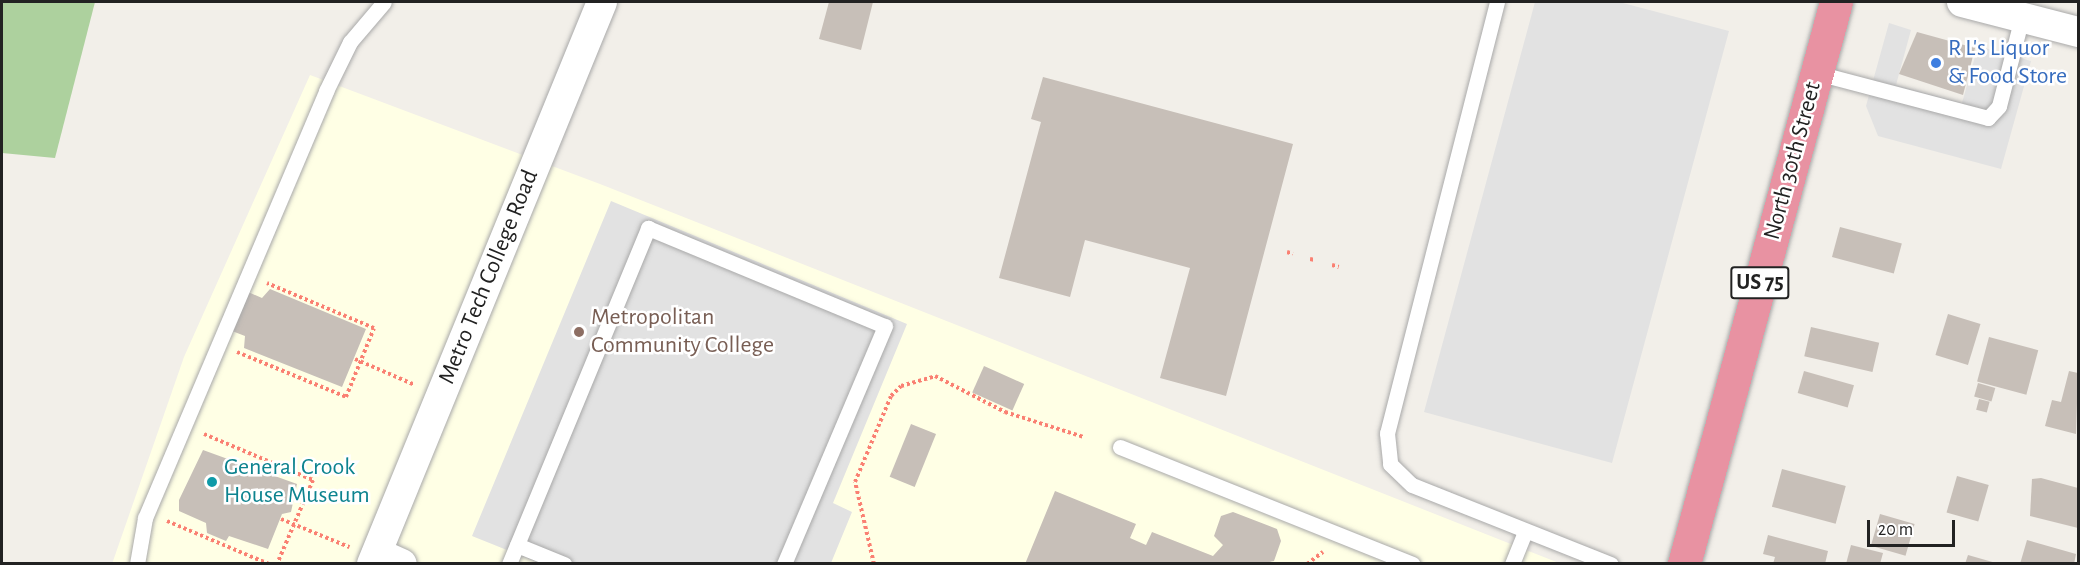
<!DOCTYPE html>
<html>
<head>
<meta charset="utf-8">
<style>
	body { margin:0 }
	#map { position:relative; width:2080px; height:565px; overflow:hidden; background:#f2efe9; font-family:"Alegreya Sans",sans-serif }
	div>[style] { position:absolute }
	.education>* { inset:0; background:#ffffe5 }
	.forest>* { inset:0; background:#add19e }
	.parking>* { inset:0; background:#e2e2e2 }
	.building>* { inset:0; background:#c7bfb8; transform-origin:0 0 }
	.path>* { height:4px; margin-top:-2px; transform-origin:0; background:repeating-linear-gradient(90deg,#fa8072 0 3px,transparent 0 6px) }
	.roads { filter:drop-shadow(0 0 2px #a9a9a9) drop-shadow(0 0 2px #a9a9a9) }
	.lane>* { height:15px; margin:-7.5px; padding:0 7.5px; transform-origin:7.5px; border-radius:7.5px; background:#fff }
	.street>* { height:30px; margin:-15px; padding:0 15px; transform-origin:15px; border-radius:15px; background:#fff }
	.highway>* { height:33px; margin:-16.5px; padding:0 16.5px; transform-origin:16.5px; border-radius:16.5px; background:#e892a2 }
	.dots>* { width:16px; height:16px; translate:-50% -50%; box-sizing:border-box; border:3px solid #fff; border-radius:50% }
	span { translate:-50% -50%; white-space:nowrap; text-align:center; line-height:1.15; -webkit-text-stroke:5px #fff; paint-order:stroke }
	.shield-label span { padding:2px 4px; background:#fff; border:2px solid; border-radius:4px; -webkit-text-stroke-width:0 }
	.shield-label { font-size:22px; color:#222; font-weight:700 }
	.shop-label { font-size:24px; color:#366cbe }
	.left { translate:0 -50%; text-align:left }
	.street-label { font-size:24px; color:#222 }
	.education-label { font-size:24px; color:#785e54 }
	.culture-label { font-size:24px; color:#0d838f }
	.frame { position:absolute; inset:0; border:3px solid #222; pointer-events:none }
	.scale { position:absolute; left:1867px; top:520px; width:88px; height:27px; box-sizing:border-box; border:3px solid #222; border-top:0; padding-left:8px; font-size:18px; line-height:21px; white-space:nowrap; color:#222; -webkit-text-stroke:4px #fff; paint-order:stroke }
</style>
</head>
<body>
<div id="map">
	<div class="education">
		<div style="clip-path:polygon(310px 75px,600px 184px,1559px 563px,112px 564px,184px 357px)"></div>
	</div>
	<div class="forest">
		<div style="clip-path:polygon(2px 2px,95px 2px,55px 158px,2px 153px)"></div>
	</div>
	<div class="parking">
		<div style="clip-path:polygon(1535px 2px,1619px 2px,1729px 31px,1612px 463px,1424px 412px)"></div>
		<div style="clip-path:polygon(1889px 23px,1911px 30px,1896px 85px,1962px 103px,1978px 46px,2031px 61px,2001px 169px,1878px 136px,1866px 106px)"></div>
		<div style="clip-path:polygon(611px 201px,907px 324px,833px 503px,852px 512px,831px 563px,539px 563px,472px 536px)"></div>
	</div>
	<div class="building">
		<div style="clip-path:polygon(829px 2px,873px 2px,861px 50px,819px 39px)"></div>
		<div style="clip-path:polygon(1917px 32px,1975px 48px,1963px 95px,1899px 74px)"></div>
		<div style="clip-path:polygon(1043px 77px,1293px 144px,1226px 396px,1160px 378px,1190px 268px,1085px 240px,1070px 297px,999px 278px,1041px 122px,1031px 119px)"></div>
		<div style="left:1840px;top:227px;width:64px;height:31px;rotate:15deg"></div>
		<div style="clip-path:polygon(270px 289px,366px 329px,342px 387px,244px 348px,245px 336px,232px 331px,248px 292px,262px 298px)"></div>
		<div style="left:1948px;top:314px;width:34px;height:43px;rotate:17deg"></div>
		<div style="left:1811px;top:327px;width:70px;height:30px;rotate:13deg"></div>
		<div style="left:1989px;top:337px;width:51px;height:46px;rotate:15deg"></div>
		<div style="left:984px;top:366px;width:44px;height:29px;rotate:24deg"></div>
		<div style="left:1804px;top:371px;width:52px;height:23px;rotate:16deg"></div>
		<div style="clip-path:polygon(2069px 371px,2078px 373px,2076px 434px,2045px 426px,2052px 400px,2061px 402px)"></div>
		<div style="left:1978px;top:383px;width:18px;height:14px;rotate:16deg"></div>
		<div style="left:1979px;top:399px;width:11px;height:11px;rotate:15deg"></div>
		<div style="left:911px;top:424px;width:27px;height:57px;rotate:22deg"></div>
		<div style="clip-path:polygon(203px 450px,297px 484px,291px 512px,282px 514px,268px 549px,229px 536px,226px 541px,207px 533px,206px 523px,179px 511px,179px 500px)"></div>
		<div style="left:1782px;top:469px;width:66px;height:39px;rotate:15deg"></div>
		<div style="left:1957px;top:476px;width:33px;height:38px;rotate:16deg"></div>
		<div style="clip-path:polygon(2041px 478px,2078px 488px,2078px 528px,2030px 516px,2032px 479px)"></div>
		<div style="clip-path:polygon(1055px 491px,1136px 524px,1130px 538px,1146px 545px,1152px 532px,1213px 556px,1223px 545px,1214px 536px,1221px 516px,1233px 512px,1277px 529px,1281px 541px,1274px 561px,1258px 564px,1025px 564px)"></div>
		<div style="left:1880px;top:514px;width:36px;height:33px;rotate:16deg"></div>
		<div style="clip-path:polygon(1768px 535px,1828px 551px,1825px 564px,1773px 564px,1775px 557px,1763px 554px)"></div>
		<div style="clip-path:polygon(2027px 540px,2076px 554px,2074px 564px,2020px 564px)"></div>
		<div style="clip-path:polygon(1851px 545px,1883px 553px,1880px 564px,1846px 564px)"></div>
		<div style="clip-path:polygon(1968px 555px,1996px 563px,1996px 564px,1965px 564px)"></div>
	</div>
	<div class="path">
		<div style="left:1287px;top:252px;width:6px;rotate:18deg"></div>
		<div style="left:1310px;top:259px;width:5px;rotate:11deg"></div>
		<div style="left:1332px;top:265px;width:7px;rotate:16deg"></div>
		<div style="left:237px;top:352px;width:118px;rotate:22.4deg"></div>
		<div style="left:346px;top:397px;width:74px;rotate:-67.9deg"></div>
		<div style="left:374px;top:328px;width:116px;rotate:-157.2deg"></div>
		<div style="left:355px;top:359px;width:65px;rotate:23.4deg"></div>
		<div style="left:204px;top:434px;width:118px;rotate:22.9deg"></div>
		<div style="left:313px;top:480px;width:91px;rotate:113.2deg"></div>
		<div style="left:281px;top:519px;width:74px;rotate:22.4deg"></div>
		<div style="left:167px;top:521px;width:111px;rotate:22.9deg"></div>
		<div style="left:874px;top:564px;width:84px;rotate:-103deg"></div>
		<div style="left:855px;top:482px;width:93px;rotate:-67.3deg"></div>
		<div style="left:891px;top:396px;width:14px;rotate:-45deg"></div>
		<div style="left:901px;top:386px;width:35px;rotate:-16deg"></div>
		<div style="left:935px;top:376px;width:79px;rotate:27.2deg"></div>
		<div style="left:1005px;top:412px;width:83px;rotate:17.6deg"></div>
		<div style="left:1307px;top:564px;width:20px;rotate:-37deg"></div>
	</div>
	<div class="roads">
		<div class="lane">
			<div style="left:1497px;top:2px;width:445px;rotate:104.3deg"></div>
			<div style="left:1387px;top:433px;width:31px;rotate:84deg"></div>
			<div style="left:1390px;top:464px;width:30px;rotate:44deg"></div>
			<div style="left:1412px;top:485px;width:214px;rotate:21.7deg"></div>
			<div style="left:1817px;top:73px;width:177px;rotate:14.7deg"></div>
			<div style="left:1988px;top:118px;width:16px;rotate:-47deg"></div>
			<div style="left:1999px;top:106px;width:92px;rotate:-75.5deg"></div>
			<div style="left:1120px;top:447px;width:315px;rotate:21.8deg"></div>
			<div style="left:517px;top:545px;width:51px;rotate:22deg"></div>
			<div style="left:137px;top:564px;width:47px;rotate:-80.1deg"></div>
			<div style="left:145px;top:518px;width:464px;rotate:-67deg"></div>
			<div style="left:326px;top:91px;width:55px;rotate:-63.9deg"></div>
			<div style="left:350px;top:42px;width:52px;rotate:-49.6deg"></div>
			<div style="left:509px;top:564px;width:364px;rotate:-67.5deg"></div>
			<div style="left:648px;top:228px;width:256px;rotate:22.5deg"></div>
			<div style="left:885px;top:326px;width:259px;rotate:113deg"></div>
			<div style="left:1512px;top:564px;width:35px;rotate:-68deg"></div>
		</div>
		<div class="street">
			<div style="left:1962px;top:2px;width:120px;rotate:14.5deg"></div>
			<div style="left:377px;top:553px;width:27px;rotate:24deg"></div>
			<div style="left:372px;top:564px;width:607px;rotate:-67.74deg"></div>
		</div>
		<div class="highway">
			<div style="left:1684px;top:564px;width:582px;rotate:-74.87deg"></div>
		</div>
	</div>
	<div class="dots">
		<div style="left:1936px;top:63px;background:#3f7fe0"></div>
		<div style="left:579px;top:332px;background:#8d6e63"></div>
		<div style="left:212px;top:482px;background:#0f9aa8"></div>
	</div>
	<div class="shield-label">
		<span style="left:1760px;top:283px">US 75</span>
	</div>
	<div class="shop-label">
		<span class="left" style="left:1948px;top:63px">R L's Liquor<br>&amp; Food Store</span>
	</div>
	<div class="street-label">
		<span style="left:1793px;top:161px;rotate:-75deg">North 30th Street</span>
		<span style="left:489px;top:277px;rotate:-68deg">Metro Tech College Road</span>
	</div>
	<div class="education-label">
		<span class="left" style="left:591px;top:332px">Metropolitan<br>Community College</span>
	</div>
	<div class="culture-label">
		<span class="left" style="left:224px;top:482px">General Crook<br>House Museum</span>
	</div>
	<div class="frame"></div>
	<div class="scale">20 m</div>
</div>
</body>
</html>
